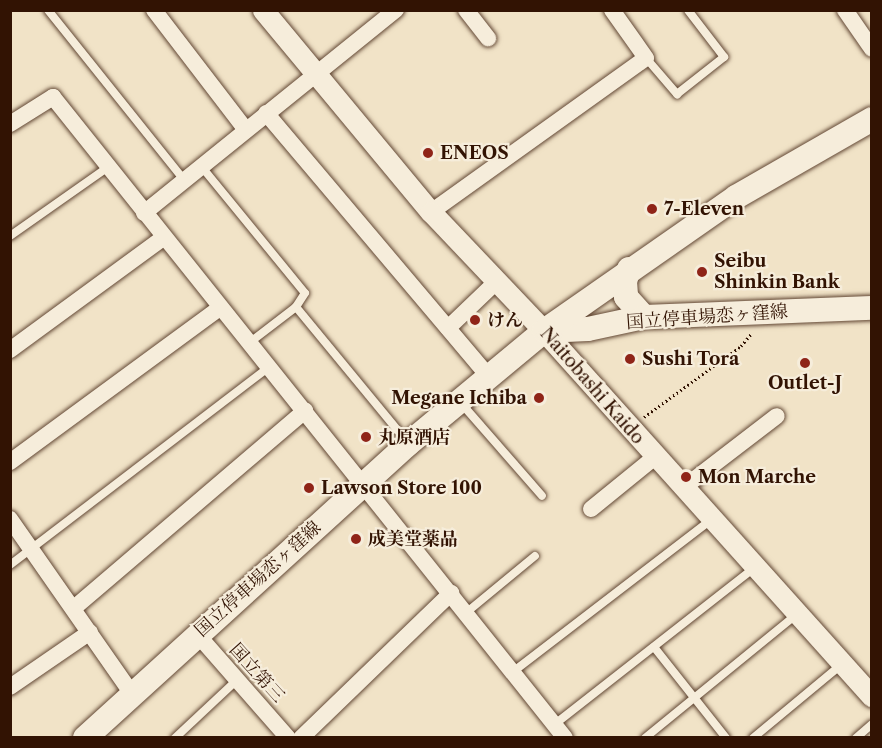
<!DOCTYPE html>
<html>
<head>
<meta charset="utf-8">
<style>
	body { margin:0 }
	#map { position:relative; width:882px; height:748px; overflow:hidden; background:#f1e3c7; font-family:"Libre Caslon Text","Noto Serif JP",serif }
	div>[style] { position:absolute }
	.path>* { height:3px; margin-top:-1.5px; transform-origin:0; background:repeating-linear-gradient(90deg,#321303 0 1.5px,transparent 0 4.5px) }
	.roads { filter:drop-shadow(0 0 2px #624734) drop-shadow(0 0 2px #624734) }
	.service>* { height:8px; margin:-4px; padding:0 4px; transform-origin:4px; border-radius:4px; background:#f6eddb }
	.minor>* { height:16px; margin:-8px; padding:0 8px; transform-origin:8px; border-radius:8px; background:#f6eddb }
	.tertiary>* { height:21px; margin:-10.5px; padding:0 10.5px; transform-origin:10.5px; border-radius:10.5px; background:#f6eddb }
	.secondary>* { height:24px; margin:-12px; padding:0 12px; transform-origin:12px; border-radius:12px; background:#f6eddb }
	.dots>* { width:16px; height:16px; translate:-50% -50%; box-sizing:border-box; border:3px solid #f6eddb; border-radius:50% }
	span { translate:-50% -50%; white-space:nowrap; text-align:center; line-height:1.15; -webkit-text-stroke:4.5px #f6eddb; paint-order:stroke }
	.poi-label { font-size:18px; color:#321303; font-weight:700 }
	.left { translate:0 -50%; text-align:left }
	.right { translate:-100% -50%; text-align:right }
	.street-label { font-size:18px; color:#321303 }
	.frame { position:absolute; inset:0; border:12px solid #321303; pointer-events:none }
</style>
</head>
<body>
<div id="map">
	<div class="path">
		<div style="left:644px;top:417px;width:120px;rotate:-36.2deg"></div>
		<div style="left:741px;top:346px;width:17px;rotate:-50deg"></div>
	</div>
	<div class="roads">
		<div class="service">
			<div style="left:48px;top:10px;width:218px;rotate:51.3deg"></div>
			<div style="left:646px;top:58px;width:48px;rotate:49.3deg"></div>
			<div style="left:677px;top:94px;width:60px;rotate:-38.2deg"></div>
			<div style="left:724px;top:57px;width:59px;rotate:-127.5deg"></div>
			<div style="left:201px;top:166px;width:164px;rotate:50.7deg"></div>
			<div style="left:305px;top:293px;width:17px;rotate:123deg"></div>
			<div style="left:296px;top:307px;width:59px;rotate:142.5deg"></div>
			<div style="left:10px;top:236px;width:120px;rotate:-35.1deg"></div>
			<div style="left:296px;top:307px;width:176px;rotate:50.5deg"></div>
			<div style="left:461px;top:403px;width:123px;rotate:48.9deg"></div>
			<div style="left:10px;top:565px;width:326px;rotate:-37.4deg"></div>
			<div style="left:467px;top:612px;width:88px;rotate:-39.5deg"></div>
			<div style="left:654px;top:647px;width:116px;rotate:51.6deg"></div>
			<div style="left:514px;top:671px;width:248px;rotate:-37.5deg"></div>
			<div style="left:555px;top:724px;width:254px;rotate:-38.1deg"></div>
			<div style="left:175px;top:738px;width:85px;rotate:-43.1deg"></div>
			<div style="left:645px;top:738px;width:195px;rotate:-39.2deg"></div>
			<div style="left:753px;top:738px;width:114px;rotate:-39.7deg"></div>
			<div style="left:856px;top:738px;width:21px;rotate:-41deg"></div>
		</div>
		<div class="minor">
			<div style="left:154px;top:10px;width:151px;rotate:52.5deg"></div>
			<div style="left:466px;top:10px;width:36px;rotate:52deg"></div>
			<div style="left:845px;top:10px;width:47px;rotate:55.3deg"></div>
			<div style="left:266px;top:113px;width:344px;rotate:49.8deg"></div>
			<div style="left:10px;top:124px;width:51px;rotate:-32.1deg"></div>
			<div style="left:53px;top:97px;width:820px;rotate:51.38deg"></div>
			<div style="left:431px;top:212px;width:264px;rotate:-35.6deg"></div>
			<div style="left:646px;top:58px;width:59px;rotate:-125.3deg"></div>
			<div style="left:144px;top:213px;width:324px;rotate:-38.9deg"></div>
			<div style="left:448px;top:328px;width:68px;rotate:-43.8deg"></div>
			<div style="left:10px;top:350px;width:190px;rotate:-36.2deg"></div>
			<div style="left:10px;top:462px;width:260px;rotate:-36.3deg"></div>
			<div style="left:683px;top:488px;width:118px;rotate:-37.5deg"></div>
			<div style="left:591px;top:509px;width:82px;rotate:-39.1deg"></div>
			<div style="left:10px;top:519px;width:213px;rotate:55.1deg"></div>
			<div style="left:74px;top:608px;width:304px;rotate:-40.5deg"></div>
			<div style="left:197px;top:634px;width:138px;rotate:48.8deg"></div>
			<div style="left:10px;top:687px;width:97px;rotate:-34.5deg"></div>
			<div style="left:301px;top:738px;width:209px;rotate:-44deg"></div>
		</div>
		<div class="tertiary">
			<div style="left:263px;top:10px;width:263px;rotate:50.3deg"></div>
			<div style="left:431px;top:212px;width:164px;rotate:46.5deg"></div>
			<div style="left:544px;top:331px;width:491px;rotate:48.1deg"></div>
		</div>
		<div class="secondary">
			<div style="left:629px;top:269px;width:13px;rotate:108deg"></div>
			<div style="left:625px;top:281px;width:16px;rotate:86deg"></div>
			<div style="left:626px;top:297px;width:27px;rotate:48deg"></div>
			<div style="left:544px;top:331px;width:44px;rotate:-2.6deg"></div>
			<div style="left:588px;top:329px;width:57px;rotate:-12.1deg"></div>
			<div style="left:644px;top:317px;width:228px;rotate:-2.3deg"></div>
			<div style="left:85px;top:738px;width:437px;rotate:-42.3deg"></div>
			<div style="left:408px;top:444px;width:177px;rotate:-39.7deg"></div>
			<div style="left:544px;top:331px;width:234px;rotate:-34.9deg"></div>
			<div style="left:736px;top:197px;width:157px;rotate:-29.8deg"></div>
		</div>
	</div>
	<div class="dots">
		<div style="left:428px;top:153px;background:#8f2418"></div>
		<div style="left:652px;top:209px;background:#8f2418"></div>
		<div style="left:702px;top:272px;background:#8f2418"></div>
		<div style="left:475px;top:320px;background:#8f2418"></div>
		<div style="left:630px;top:359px;background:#8f2418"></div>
		<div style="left:805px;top:363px;background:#8f2418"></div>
		<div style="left:539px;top:398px;background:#8f2418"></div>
		<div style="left:366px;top:437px;background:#8f2418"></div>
		<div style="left:686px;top:477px;background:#8f2418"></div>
		<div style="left:309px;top:488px;background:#8f2418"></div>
		<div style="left:356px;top:539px;background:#8f2418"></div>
	</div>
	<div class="poi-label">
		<span class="left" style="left:440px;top:153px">ENEOS</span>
		<span class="left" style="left:664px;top:209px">7-Eleven</span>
		<span class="left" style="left:714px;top:272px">Seibu<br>Shinkin Bank</span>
		<span class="left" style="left:487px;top:320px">けん</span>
		<span class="left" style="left:642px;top:359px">Sushi Tora</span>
		<span style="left:805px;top:383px">Outlet-J</span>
		<span class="right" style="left:527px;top:398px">Megane Ichiba</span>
		<span class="left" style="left:378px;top:437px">丸原酒店</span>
		<span class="left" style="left:698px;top:477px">Mon Marche</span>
		<span class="left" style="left:321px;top:488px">Lawson Store 100</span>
		<span class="left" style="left:368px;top:539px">成美堂薬品</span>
	</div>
	<div class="street-label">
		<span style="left:707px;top:317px;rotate:-4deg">国立停車場恋ヶ窪線</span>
		<span style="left:592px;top:386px;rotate:49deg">Naitobashi Kaido</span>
		<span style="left:258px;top:579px;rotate:-42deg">国立停車場恋ヶ窪線</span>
		<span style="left:257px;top:673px;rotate:48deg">国立第三</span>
	</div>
	<div class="frame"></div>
</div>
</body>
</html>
